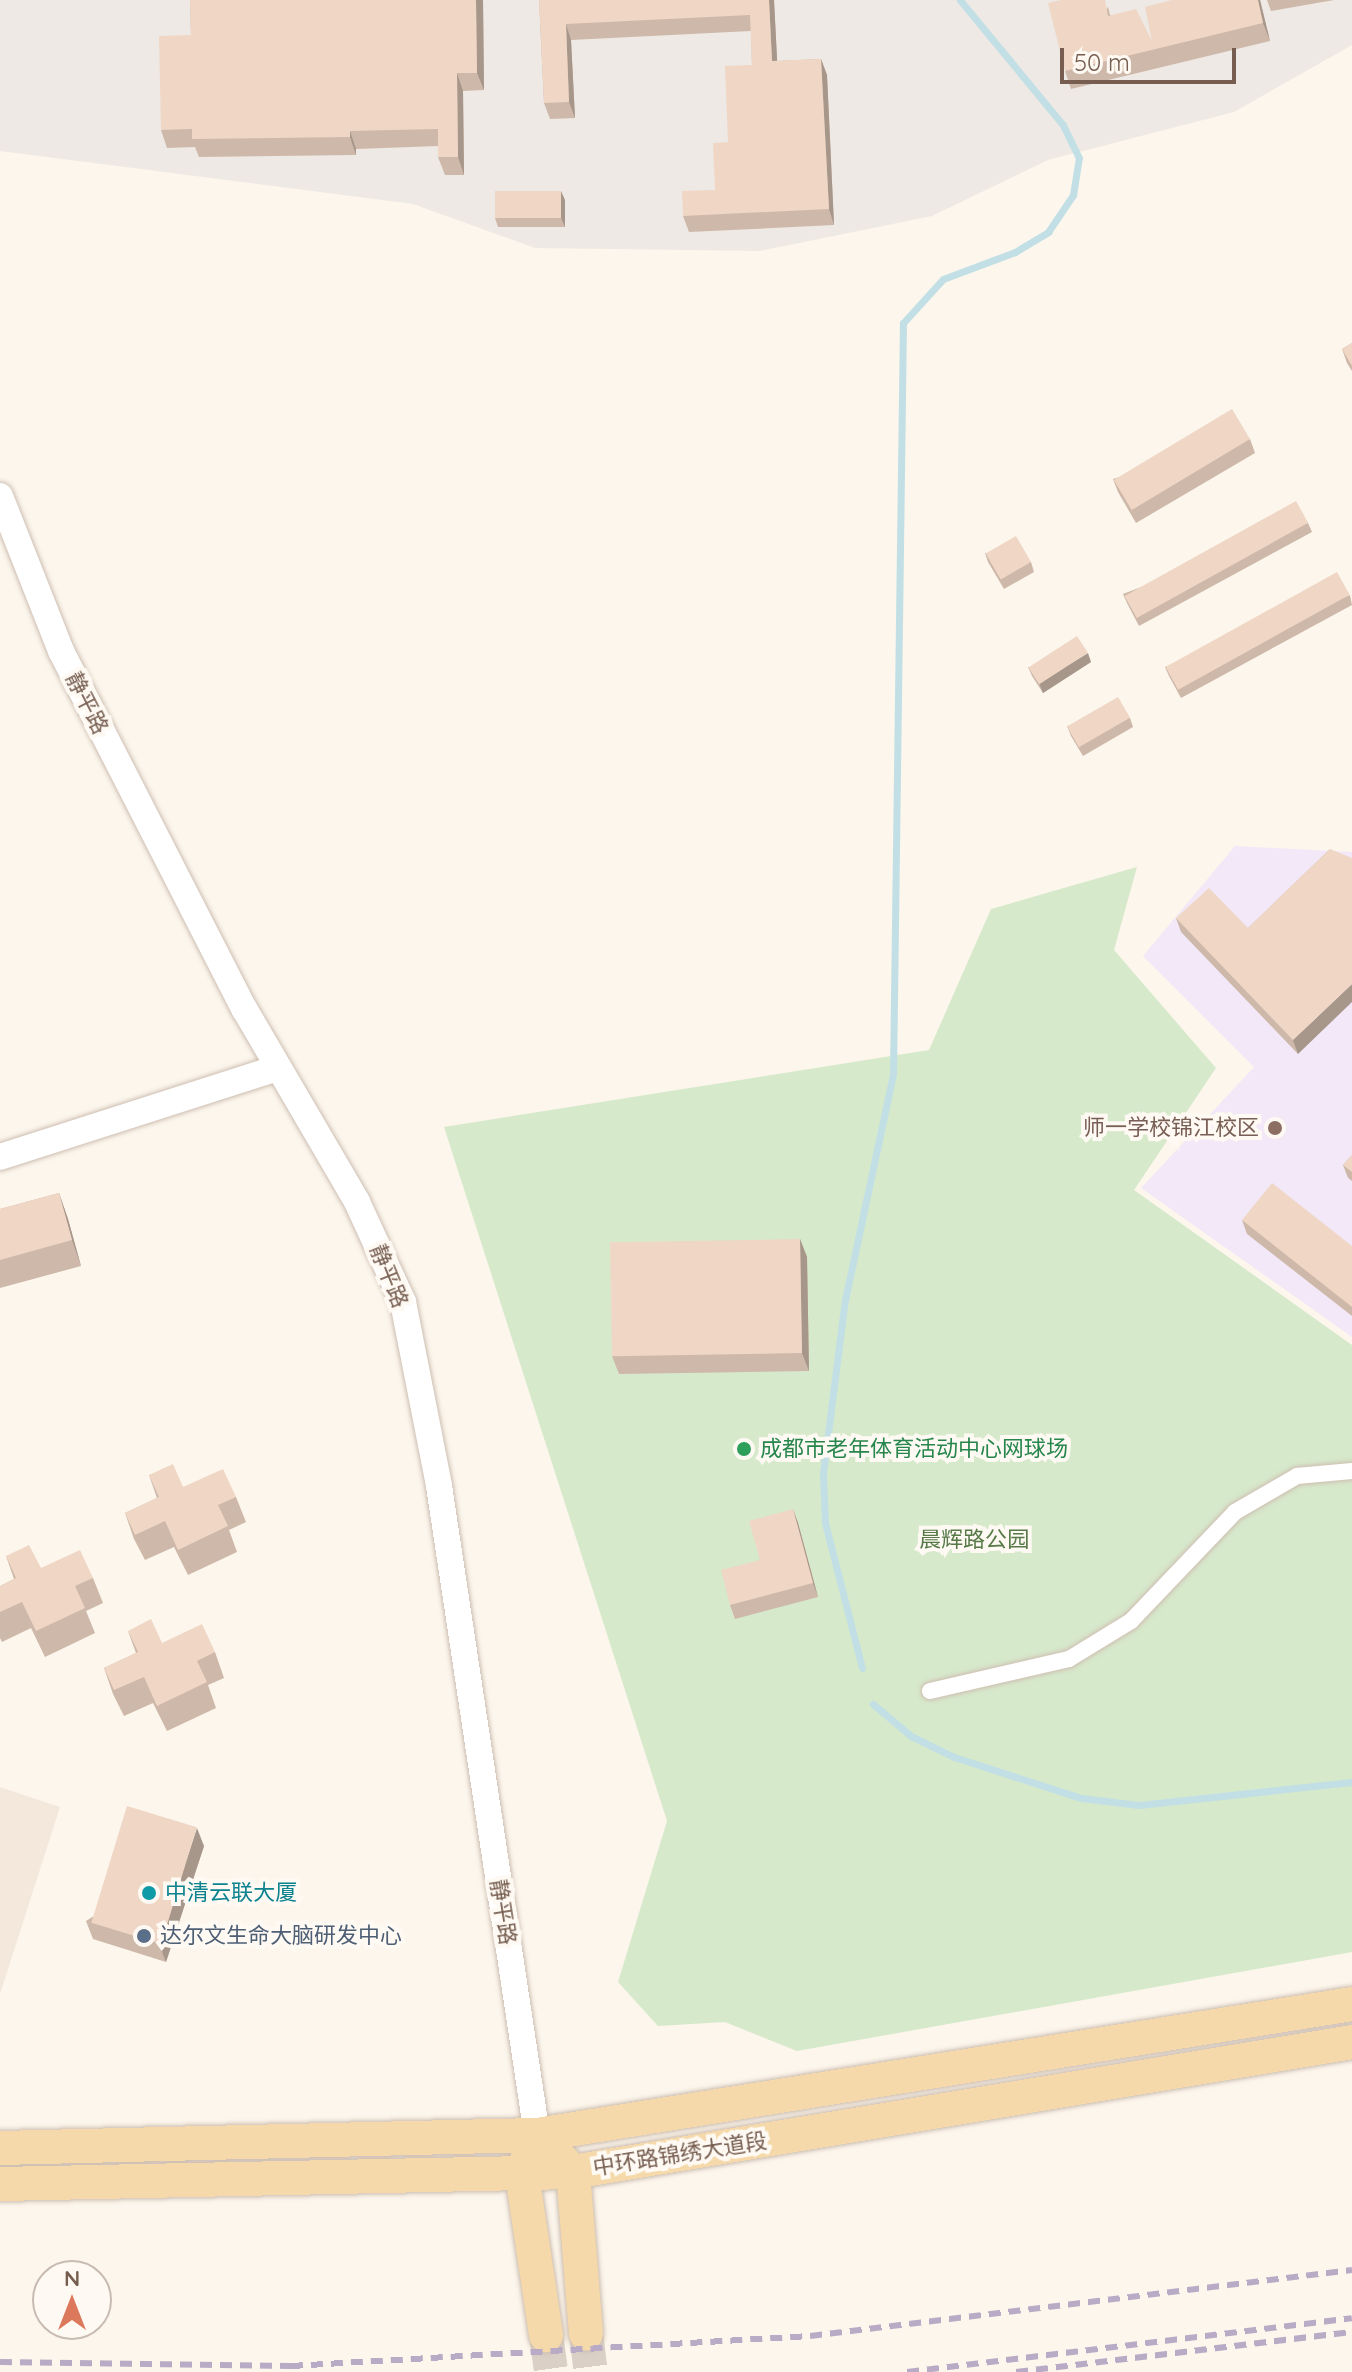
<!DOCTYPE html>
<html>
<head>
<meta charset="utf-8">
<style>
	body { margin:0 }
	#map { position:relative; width:1352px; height:2372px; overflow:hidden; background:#fcf6ec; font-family:Quicksand,"Noto Sans SC",sans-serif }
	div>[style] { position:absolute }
	.residential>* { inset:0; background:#f3e8db }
	.industrial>* { inset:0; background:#eee9e4 }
	.education>* { inset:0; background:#f3e8f8 }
	.green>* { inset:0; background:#d7e9cb }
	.stream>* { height:7px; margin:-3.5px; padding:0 3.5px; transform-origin:3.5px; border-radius:3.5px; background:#c1dfe5 }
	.primary-tunnel>* { height:34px; margin-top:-17px; transform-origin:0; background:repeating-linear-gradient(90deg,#dad0c5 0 34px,transparent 0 51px) }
	.roads { filter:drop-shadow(0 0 2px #cebeb2) drop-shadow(0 0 2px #cebeb2) }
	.pedestrian>* { height:16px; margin:-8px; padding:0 8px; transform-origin:8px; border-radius:8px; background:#fff }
	.tertiary>* { height:26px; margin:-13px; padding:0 13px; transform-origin:13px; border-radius:13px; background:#fff }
	.primary>* { height:34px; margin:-17px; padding:0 17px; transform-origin:17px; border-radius:17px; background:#f5d9aa }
	.rail>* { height:6px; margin-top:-3px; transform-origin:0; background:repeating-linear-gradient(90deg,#b9aac6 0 12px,transparent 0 20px) }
	.wall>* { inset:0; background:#ceb8a9 }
	.shaded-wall>* { inset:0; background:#a7968a }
	.building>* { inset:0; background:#efd6c5; transform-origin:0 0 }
	.dots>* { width:22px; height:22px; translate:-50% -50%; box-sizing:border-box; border:4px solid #fefaf3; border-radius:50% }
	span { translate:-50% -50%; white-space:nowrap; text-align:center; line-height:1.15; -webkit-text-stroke:8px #fefaf3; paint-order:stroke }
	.street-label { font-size:22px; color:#765d50 }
	.education-label { font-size:22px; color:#785e54 }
	.right { translate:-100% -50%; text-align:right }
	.leisure-label { font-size:22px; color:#27864d }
	.left { translate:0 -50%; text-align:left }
	.park-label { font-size:22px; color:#577a48 }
	.culture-label { font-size:22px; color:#0d838f }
	.service-label { font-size:22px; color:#4e5e75 }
	.north { position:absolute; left:32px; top:2260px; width:80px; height:80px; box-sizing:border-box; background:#fefaf3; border:2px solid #c8bbb2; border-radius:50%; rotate:0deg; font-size:22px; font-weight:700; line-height:32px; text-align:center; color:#765d50 }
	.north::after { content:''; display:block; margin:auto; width:28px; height:36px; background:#dc785b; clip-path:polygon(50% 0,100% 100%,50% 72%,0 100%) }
	.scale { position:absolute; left:1060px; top:48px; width:176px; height:36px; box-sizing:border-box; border:4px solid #765d50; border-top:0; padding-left:10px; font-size:24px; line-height:28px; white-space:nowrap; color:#765d50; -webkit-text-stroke:6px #fefaf3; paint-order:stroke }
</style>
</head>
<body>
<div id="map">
	<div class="residential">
		<div style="clip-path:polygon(0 1787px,60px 1807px,0 1994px)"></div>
	</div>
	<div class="industrial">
		<div style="clip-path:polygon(0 0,1352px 0,1352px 45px,1234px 112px,1048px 160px,932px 216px,759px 251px,535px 248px,413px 204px,0 151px)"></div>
	</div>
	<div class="education">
		<div style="clip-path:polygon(1235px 846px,1352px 852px,1352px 1337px,1141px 1188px,1254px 1067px,1143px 956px)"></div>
	</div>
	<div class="green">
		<div style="clip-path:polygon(1137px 867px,1114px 950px,1216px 1068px,1134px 1190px,1352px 1345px,1352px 1952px,797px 2051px,725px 2022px,658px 2026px,618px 1982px,667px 1821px,444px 1127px,929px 1050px,991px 909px)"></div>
	</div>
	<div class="stream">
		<div style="left:862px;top:1668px;width:150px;rotate:-104.3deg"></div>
		<div style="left:825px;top:1523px;width:50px;rotate:-92.3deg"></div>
		<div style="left:823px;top:1473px;width:174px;rotate:-82.8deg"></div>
		<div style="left:845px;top:1300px;width:230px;rotate:-78deg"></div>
		<div style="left:893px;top:1075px;width:752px;rotate:-89.24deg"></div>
		<div style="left:903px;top:323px;width:59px;rotate:-47.7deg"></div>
		<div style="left:943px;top:279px;width:77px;rotate:-20.6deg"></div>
		<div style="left:1015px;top:252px;width:39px;rotate:-31deg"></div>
		<div style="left:1048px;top:232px;width:45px;rotate:-56deg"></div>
		<div style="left:1073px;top:195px;width:37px;rotate:-81deg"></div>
		<div style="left:1079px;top:158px;width:37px;rotate:-116deg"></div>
		<div style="left:1063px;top:125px;width:162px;rotate:-129.5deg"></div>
		<div style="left:873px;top:1704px;width:50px;rotate:40.1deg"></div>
		<div style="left:911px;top:1736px;width:48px;rotate:26deg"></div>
		<div style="left:954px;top:1757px;width:133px;rotate:17.9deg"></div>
		<div style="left:1081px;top:1798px;width:58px;rotate:6.9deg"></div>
		<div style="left:1139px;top:1805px;width:214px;rotate:-6.2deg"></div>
	</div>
	<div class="primary-tunnel">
		<div style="left:586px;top:2333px;width:39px;rotate:83deg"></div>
		<div style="left:546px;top:2335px;width:37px;rotate:82deg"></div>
	</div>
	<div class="roads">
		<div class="pedestrian">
			<div style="left:930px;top:1691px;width:143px;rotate:-13deg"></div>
			<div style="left:1069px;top:1659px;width:73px;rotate:-31.5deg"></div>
			<div style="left:1131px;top:1621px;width:151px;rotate:-46.3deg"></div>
			<div style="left:1235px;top:1512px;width:72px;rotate:-30.1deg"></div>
			<div style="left:1297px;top:1476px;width:55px;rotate:-5.2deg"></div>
		</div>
		<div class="tertiary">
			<div style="left:0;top:496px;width:167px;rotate:68.5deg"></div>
			<div style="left:61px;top:651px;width:403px;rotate:62.9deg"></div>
			<div style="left:245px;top:1010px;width:222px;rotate:59.7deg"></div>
			<div style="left:357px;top:1202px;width:110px;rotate:65.3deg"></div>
			<div style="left:403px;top:1302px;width:187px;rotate:78.9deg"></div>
			<div style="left:439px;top:1486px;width:656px;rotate:81.41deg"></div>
			<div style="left:0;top:1157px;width:292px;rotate:-17.8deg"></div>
		</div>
		<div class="primary">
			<div style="left:0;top:2148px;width:537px;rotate:-1.39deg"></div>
			<div style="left:537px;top:2135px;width:825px;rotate:-9.13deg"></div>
			<div style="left:530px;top:2152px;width:23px;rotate:110deg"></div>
			<div style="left:522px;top:2174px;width:163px;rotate:81.5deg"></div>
			<div style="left:558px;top:2156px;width:22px;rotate:47deg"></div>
			<div style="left:573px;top:2172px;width:162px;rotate:85.4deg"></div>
			<div style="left:0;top:2184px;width:573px;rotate:-1.2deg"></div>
			<div style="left:573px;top:2172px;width:790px;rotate:-9.47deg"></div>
		</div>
	</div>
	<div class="rail">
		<div style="left:0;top:2362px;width:291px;rotate:0.8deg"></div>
		<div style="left:291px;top:2366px;width:520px;rotate:-3.31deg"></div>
		<div style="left:810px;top:2336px;width:546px;rotate:-6.94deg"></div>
		<div style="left:907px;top:2372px;width:448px;rotate:-6.9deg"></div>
		<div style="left:1016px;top:2372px;width:338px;rotate:-6.8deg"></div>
	</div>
	<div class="wall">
		<div style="clip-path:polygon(190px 0,483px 0,484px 90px,463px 91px,464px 175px,445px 175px,438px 157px,438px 146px,356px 149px,356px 155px,199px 157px,195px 147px,167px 148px,161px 130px,191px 35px)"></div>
		<div style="clip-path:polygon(539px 0,774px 0,777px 61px,821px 59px,827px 75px,834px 225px,689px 232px,683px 216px,715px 190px,728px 142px,752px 65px,751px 31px,571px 40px,575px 118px,550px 119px,544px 103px)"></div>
		<div style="clip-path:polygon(1260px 0,1270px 41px,1071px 89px,1065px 71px,1108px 7px,1110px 15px,1152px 41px)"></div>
		<div style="clip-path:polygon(1267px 0,1334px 0,1271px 11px)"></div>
		<div style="clip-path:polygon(565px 200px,565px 227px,498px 227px,495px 218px)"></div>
		<div style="clip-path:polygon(1352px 343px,1352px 371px,1347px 363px,1342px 349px)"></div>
		<div style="clip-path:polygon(1250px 439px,1255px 453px,1136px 523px,1118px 492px,1113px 479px)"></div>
		<div style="clip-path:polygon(1308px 523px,1312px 532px,1139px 626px,1127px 603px,1123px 594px)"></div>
		<div style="clip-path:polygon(985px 553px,1031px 562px,1034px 572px,1004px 589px,988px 562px)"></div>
		<div style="clip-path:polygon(1350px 595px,1352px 605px,1181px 698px,1169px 676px,1165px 667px)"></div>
		<div style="clip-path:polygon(1091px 662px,1043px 693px,1032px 676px,1028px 667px)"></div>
		<div style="clip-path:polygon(1130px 718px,1133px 727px,1083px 756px,1071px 736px,1067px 726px)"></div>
		<div style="clip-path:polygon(1330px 849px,1298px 1054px,1181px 932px,1176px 918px,1248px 928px)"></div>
		<div style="clip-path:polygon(1352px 1155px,1352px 1181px,1348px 1178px,1343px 1165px)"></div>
		<div style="clip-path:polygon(59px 1193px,68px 1219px,81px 1266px,0 1288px,0 1209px)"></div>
		<div style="clip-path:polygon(1242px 1220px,1352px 1246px,1352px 1316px,1247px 1234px)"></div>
		<div style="clip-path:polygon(800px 1239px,807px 1257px,809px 1371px,619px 1374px,612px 1356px)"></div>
		<div style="clip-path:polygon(149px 1475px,183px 1487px,236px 1497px,246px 1522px,229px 1530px,237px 1552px,188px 1575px,174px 1547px,145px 1560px,134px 1539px,125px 1513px,157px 1498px)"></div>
		<div style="clip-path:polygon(793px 1509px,798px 1523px,818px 1597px,735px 1619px,730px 1605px)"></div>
		<div style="clip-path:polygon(6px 1556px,41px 1568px,93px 1578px,103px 1603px,86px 1611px,95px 1633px,45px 1657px,31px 1628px,2px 1642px,0 1638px,0 1586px,14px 1579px)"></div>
		<div style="clip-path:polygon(128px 1631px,162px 1643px,215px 1652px,224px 1678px,208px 1685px,216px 1708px,167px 1731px,153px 1703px,124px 1716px,113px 1694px,104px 1668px,136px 1653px)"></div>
		<div style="clip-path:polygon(204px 1846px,166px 1962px,93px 1939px,86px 1921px)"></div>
	</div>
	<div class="shaded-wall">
		<div style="clip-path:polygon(476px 0,483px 0,484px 90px,477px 73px)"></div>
		<div style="clip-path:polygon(769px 0,774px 0,778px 77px,772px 61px)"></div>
		<div style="clip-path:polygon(1258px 0,1260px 0,1270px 41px,1263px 23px)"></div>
		<div style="clip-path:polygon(566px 24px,571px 40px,575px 118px,569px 102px)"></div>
		<div style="clip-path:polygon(821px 59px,827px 75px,834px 225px,829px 209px)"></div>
		<div style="clip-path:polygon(457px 73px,463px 91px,464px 175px,458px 157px)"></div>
		<div style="clip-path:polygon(350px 131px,356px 149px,356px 155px,350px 137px)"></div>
		<div style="clip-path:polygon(561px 191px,565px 200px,565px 227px,561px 218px)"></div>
		<div style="clip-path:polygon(1088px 653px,1091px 662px,1043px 693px,1039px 683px)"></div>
		<div style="clip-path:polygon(1352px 984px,1352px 1002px,1298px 1054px,1293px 1040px)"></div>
		<div style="clip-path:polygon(59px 1193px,68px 1219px,81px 1266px,72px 1240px)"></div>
		<div style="clip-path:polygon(800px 1239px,807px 1257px,809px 1371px,802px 1353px)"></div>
		<div style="clip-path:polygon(793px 1509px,798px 1523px,818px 1597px,813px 1583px)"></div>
		<div style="clip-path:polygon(197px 1828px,204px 1846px,166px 1962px,159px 1944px)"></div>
	</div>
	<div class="building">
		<div style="clip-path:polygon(190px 0,476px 0,477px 73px,457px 73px,458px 157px,438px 157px,438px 129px,350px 131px,350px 137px,192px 139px,192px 129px,161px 130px,159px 36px,191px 35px)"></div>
		<div style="clip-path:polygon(539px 0,769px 0,772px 61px,821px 59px,829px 209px,683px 216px,682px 191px,715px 190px,713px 143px,728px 142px,725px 66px,752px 65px,750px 15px,566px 24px,569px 102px,544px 103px)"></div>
		<div style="clip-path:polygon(1061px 0,1105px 0,1108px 16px,1136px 9px,1152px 41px,1145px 7px,1172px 0,1258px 0,1263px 23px,1065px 71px,1048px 3px)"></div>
		<div style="left:495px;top:191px;width:66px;height:27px"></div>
		<div style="clip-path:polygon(1352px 343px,1352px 366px,1342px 349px)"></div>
		<div style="left:1232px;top:409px;width:35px;height:138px;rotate:59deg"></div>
		<div style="left:1296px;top:501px;width:25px;height:196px;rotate:61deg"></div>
		<div style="left:1016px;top:536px;width:30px;height:35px;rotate:60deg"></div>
		<div style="left:1337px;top:572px;width:26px;height:196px;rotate:61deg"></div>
		<div style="left:1077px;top:636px;width:20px;height:58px;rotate:57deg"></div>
		<div style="left:1118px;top:697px;width:24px;height:59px;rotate:60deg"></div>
		<div style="clip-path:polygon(1330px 849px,1352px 858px,1352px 984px,1293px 1040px,1176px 918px,1209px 888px,1248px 928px)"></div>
		<div style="clip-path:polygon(1352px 1155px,1352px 1172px,1343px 1165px)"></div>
		<div style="clip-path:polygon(1272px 1183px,1352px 1246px,1352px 1307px,1242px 1220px)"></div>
		<div style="clip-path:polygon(59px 1193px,72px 1240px,0 1260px,0 1209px)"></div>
		<div style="left:800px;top:1239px;width:114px;height:190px;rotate:89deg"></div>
		<div style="clip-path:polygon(173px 1464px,183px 1487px,223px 1469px,236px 1497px,218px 1505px,228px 1526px,178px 1550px,165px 1521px,135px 1535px,125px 1513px,159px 1497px,149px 1475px)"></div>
		<div style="clip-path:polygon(793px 1509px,813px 1583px,730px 1605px,721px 1570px,760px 1560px,749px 1521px)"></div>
		<div style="clip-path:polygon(29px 1545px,41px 1568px,80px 1550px,93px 1578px,75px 1586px,85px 1608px,36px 1631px,22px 1602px,0 1612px,0 1586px,16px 1578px,6px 1556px)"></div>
		<div style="clip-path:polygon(151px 1619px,162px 1643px,202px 1624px,215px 1652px,197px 1661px,207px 1682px,157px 1706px,144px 1677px,114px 1690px,104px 1668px,138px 1652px,128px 1631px)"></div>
		<div style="left:127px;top:1806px;width:73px;height:122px;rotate:17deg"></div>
	</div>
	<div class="dots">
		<div style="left:1275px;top:1128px;background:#8d6e63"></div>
		<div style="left:744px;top:1449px;background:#2e9e5b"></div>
		<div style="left:149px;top:1893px;background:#0f9aa8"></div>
		<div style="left:144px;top:1936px;background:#5c6f8a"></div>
	</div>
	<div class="street-label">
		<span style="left:87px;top:703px;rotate:63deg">静平路</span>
		<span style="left:389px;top:1276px;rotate:68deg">静平路</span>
		<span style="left:503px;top:1912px;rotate:81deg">静平路</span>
		<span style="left:680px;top:2154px;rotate:-9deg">中环路锦绣大道段</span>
	</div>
	<div class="education-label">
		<span class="right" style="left:1259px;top:1128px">师一学校锦江校区</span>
	</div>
	<div class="leisure-label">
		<span class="left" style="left:760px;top:1449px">成都市老年体育活动中心网球场</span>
	</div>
	<div class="park-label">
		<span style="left:974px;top:1540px">晨辉路公园</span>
	</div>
	<div class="culture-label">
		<span class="left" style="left:165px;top:1893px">中清云联大厦</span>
	</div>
	<div class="service-label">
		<span class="left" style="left:160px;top:1936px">达尔文生命大脑研发中心</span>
	</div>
	<div class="north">N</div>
	<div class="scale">50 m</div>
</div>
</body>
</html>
